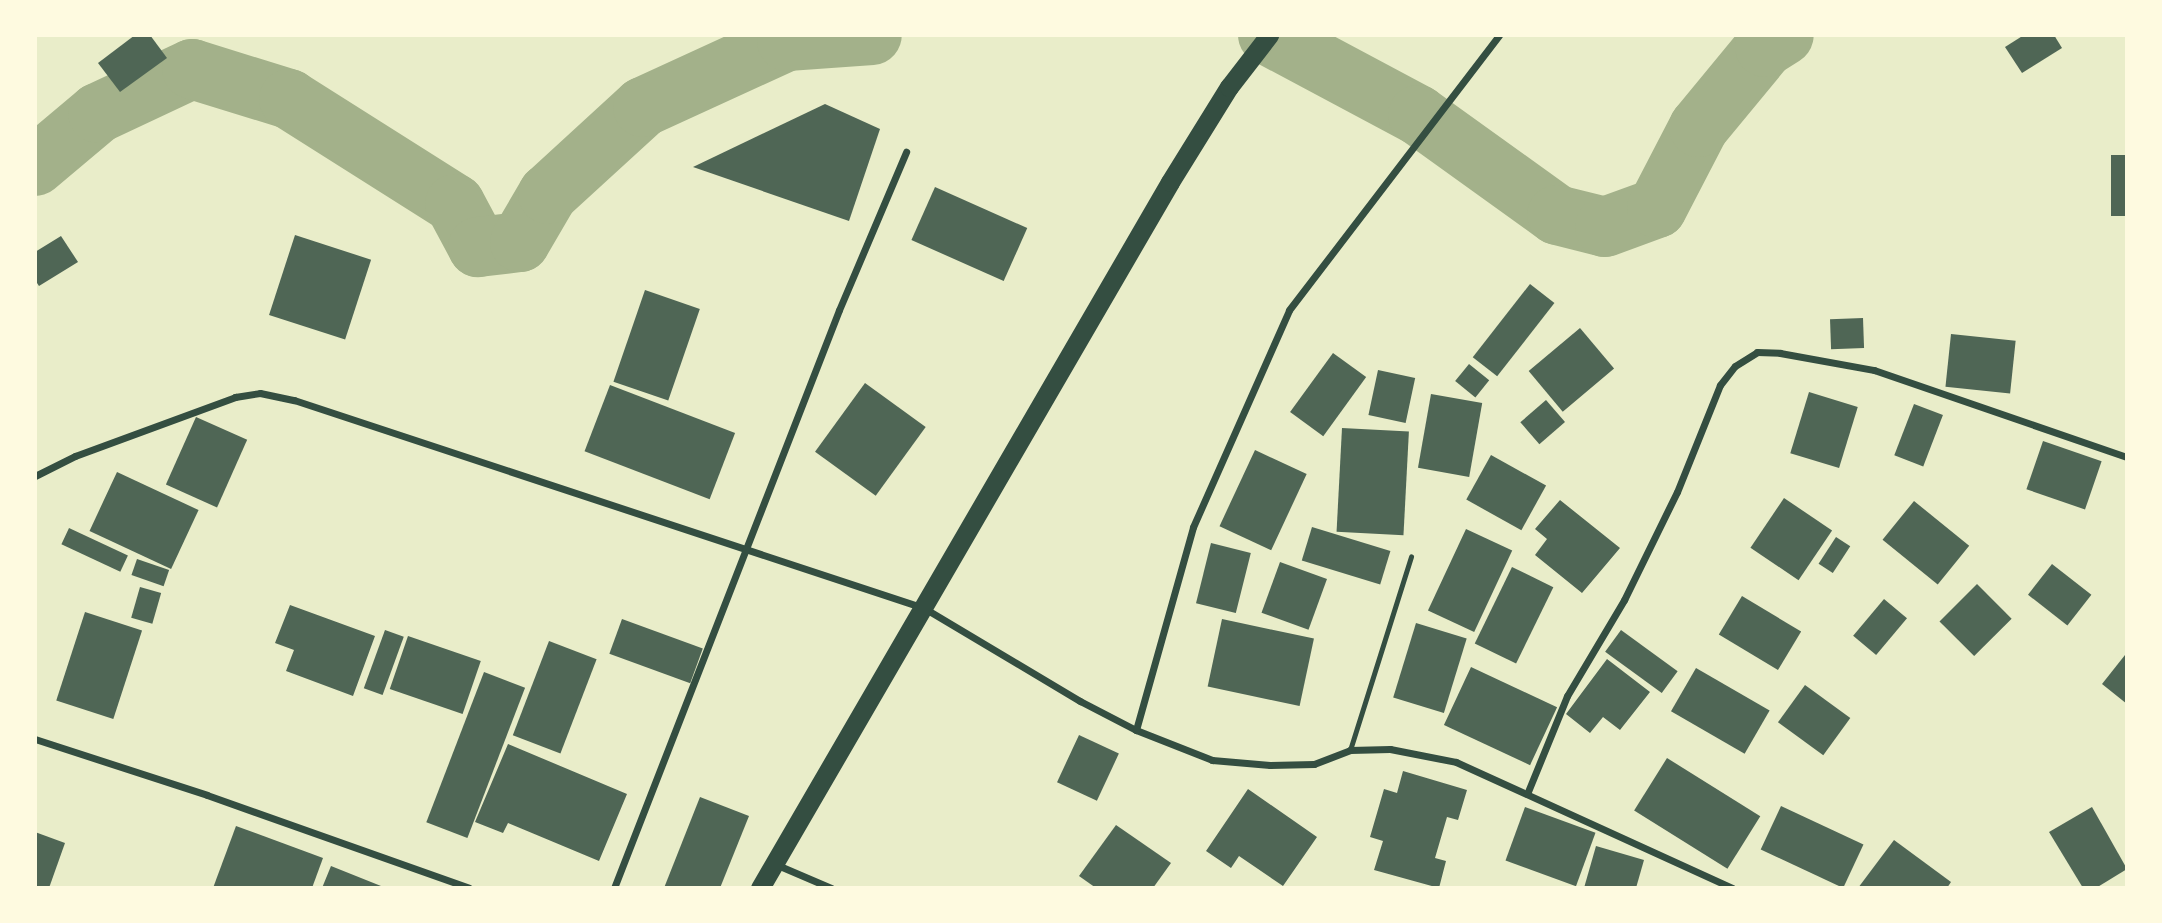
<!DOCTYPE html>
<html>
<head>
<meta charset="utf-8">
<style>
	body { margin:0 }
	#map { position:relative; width:2162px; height:923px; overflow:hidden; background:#e9edc9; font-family:Signika,sans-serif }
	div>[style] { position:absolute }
	.river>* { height:60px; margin:-30px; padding:0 30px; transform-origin:30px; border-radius:30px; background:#a3b18a }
	.building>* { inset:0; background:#4f6655; transform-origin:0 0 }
	.service>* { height:5px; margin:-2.5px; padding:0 2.5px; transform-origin:2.5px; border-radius:2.5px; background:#344e41 }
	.minor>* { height:7px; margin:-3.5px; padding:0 3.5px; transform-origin:3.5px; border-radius:3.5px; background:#344e41 }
	.trunk>* { height:19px; margin:-9.5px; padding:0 9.5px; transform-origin:9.5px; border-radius:9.5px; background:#344e41 }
	span { translate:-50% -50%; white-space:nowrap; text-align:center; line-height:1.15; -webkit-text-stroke:6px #fefae0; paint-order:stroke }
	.frame { position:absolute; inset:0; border:37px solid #fefae0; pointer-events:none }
</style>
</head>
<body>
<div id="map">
	<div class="river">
		<div style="left:1268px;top:35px;width:170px;rotate:28.1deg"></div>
		<div style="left:1418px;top:115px;width:171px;rotate:35.7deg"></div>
		<div style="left:1557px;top:215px;width:49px;rotate:14deg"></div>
		<div style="left:1605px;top:227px;width:55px;rotate:-20.1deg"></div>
		<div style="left:1657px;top:208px;width:91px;rotate:-62.6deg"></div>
		<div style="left:1699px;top:127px;width:104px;rotate:-50.5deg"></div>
		<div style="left:1765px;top:47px;width:22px;rotate:-32deg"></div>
		<div style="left:35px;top:166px;width:82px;rotate:-40.1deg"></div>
		<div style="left:98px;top:113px;width:104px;rotate:-25.1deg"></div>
		<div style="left:192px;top:69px;width:102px;rotate:17.2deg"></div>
		<div style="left:289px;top:99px;width:196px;rotate:32.3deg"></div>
		<div style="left:455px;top:204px;width:49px;rotate:61.9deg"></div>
		<div style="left:478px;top:247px;width:42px;rotate:-6.8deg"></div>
		<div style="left:520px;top:242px;width:56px;rotate:-59.7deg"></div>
		<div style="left:548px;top:194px;width:129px;rotate:-42.5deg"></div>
		<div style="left:643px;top:107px;width:158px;rotate:-24.6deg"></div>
		<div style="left:787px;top:41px;width:85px;rotate:-4deg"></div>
	</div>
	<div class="building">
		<div style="clip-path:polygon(135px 35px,150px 35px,167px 58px,120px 92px,98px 63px)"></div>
		<div style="clip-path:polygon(2024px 35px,2054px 35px,2062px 48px,2022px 73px,2005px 47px)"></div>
		<div style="clip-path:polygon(825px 104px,880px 129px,849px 221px,693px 167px)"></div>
		<div style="left:2127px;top:155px;width:61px;height:16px;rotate:90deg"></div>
		<div style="left:935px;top:187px;width:101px;height:58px;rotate:24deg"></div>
		<div style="left:295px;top:235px;width:80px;height:84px;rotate:18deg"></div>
		<div style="clip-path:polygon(61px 236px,78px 262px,39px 286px,35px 280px,35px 252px)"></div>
		<div style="left:1530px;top:284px;width:31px;height:93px;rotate:38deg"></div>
		<div style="left:645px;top:290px;width:58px;height:97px;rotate:19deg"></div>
		<div style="left:1863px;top:318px;width:30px;height:33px;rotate:88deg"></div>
		<div style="left:1580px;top:328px;width:53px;height:67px;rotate:50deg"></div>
		<div style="left:1951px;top:334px;width:65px;height:53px;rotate:6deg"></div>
		<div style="left:1333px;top:353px;width:41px;height:73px;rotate:36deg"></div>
		<div style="left:1469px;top:364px;width:26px;height:22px;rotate:39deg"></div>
		<div style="left:1378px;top:370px;width:38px;height:46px;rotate:12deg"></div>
		<div style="left:865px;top:383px;width:75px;height:85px;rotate:36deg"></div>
		<div style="left:610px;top:385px;width:134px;height:71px;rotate:21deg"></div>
		<div style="left:1809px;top:392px;width:51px;height:64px;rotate:17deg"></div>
		<div style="left:1431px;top:394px;width:52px;height:75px;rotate:10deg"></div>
		<div style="left:1546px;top:400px;width:29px;height:34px;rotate:49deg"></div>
		<div style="left:1914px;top:404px;width:31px;height:55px;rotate:21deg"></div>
		<div style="left:196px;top:417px;width:56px;height:74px;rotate:24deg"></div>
		<div style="left:1342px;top:428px;width:67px;height:104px;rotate:3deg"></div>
		<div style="left:2043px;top:441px;width:62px;height:51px;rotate:19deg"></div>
		<div style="left:1255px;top:450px;width:57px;height:84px;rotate:25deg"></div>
		<div style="left:1491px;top:455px;width:63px;height:51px;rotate:29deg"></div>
		<div style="left:117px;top:472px;width:90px;height:65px;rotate:25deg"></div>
		<div style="left:1784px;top:498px;width:58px;height:60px;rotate:34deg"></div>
		<div style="clip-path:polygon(1560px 500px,1620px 548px,1582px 593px,1535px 555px,1547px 539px,1535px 529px)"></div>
		<div style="left:1914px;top:501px;width:71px;height:50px;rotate:39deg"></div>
		<div style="left:1312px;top:527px;width:82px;height:35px;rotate:17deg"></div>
		<div style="left:69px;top:528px;width:65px;height:18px;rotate:25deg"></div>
		<div style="left:1466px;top:529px;width:51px;height:90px;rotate:25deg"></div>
		<div style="left:1836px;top:537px;width:17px;height:32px;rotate:33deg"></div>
		<div style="left:1211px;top:543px;width:41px;height:62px;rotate:14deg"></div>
		<div style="left:137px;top:559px;width:34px;height:17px;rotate:19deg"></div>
		<div style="left:1280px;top:562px;width:50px;height:54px;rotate:20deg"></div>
		<div style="left:2052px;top:564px;width:50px;height:39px;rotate:38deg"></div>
		<div style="left:1512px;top:567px;width:46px;height:85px;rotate:26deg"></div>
		<div style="left:1977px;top:584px;width:49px;height:53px;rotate:45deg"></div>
		<div style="left:140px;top:587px;width:22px;height:32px;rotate:16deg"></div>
		<div style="left:1742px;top:596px;width:69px;height:45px;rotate:31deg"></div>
		<div style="left:1884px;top:599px;width:30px;height:48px;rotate:40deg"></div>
		<div style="clip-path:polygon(290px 605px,375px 636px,353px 696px,286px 671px,294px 650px,275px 643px)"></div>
		<div style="left:85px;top:612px;width:60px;height:93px;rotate:18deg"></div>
		<div style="left:622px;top:619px;width:86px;height:37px;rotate:20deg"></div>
		<div style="left:1222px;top:619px;width:94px;height:69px;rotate:12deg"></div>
		<div style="left:1416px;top:623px;width:53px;height:78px;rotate:17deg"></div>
		<div style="left:385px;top:630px;width:20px;height:62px;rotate:20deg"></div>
		<div style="left:1621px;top:630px;width:70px;height:27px;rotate:36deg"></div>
		<div style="left:408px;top:636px;width:77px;height:56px;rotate:19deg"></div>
		<div style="left:549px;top:641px;width:51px;height:101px;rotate:21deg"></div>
		<div style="clip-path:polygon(2125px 655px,2127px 657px,2127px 704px,2102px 684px)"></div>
		<div style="clip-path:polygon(1607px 659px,1650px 692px,1620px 730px,1603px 717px,1590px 733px,1566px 714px)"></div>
		<div style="left:1471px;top:667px;width:95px;height:64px;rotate:25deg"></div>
		<div style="left:1696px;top:668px;width:85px;height:50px;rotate:30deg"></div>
		<div style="left:484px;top:672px;width:44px;height:161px;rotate:21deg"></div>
		<div style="left:1805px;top:685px;width:56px;height:46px;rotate:36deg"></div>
		<div style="left:1079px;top:735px;width:44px;height:52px;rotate:25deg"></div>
		<div style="clip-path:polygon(508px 744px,627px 794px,599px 861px,508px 823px,503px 833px,475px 822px)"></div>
		<div style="left:1667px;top:758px;width:110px;height:62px;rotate:32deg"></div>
		<div style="clip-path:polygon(1403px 771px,1467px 790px,1458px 820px,1447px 817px,1435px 858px,1446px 861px,1439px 888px,1374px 870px,1383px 841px,1370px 837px,1384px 789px,1397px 793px)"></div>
		<div style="clip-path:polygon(1248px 789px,1317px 837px,1283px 886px,1239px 856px,1231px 868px,1206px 851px)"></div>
		<div style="clip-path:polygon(700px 797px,749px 816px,720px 888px,664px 888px)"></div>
		<div style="left:1781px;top:806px;width:91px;height:48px;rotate:25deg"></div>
		<div style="left:1525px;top:807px;width:75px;height:57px;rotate:20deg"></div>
		<div style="clip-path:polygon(2092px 807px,2127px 869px,2096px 888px,2083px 888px,2049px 832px)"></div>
		<div style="clip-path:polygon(1116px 825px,1171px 863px,1153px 888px,1096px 888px,1079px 876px)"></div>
		<div style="clip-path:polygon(236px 826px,323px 858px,312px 888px,213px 888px)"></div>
		<div style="clip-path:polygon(35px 832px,65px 843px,49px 888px,35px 888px)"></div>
		<div style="clip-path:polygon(1894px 840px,1951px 882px,1947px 888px,1858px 888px)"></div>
		<div style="clip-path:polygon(1596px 846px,1644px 860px,1636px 888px,1584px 888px)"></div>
		<div style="clip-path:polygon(331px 866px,386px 888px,322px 888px)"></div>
	</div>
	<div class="service">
		<div style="left:1350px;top:750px;width:203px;rotate:-72.5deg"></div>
	</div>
	<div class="minor">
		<div style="left:35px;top:476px;width:45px;rotate:-26.6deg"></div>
		<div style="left:75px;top:456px;width:171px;rotate:-20.2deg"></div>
		<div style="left:235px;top:397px;width:25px;rotate:-9deg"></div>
		<div style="left:260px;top:393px;width:35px;rotate:12deg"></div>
		<div style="left:294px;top:400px;width:663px;rotate:18.27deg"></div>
		<div style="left:924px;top:608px;width:182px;rotate:30.8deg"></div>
		<div style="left:1080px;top:701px;width:63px;rotate:27.4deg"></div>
		<div style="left:1136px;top:730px;width:82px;rotate:21.5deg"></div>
		<div style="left:1212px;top:760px;width:58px;rotate:4.9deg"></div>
		<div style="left:1270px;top:765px;width:44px;rotate:-1.3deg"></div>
		<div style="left:1314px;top:764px;width:39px;rotate:-21deg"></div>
		<div style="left:1350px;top:750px;width:40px;rotate:-1.4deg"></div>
		<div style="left:1390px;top:749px;width:67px;rotate:11.1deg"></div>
		<div style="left:1456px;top:762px;width:304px;rotate:24.5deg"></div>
		<div style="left:1136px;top:730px;width:211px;rotate:-74.3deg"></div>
		<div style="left:1193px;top:527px;width:237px;rotate:-66.1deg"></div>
		<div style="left:1289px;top:310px;width:346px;rotate:-52.6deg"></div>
		<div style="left:35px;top:739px;width:181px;rotate:18deg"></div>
		<div style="left:207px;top:795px;width:278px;rotate:19.5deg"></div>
		<div style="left:1527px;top:794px;width:106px;rotate:-67.8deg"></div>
		<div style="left:1567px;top:696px;width:112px;rotate:-59.3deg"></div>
		<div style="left:1624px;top:600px;width:120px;rotate:-63.9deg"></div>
		<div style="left:1677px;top:492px;width:115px;rotate:-68.1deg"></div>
		<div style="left:1720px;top:385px;width:24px;rotate:-52deg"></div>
		<div style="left:1735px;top:366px;width:26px;rotate:-32deg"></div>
		<div style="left:1757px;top:352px;width:23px;rotate:2deg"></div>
		<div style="left:1780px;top:353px;width:96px;rotate:10.3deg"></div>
		<div style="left:1874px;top:370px;width:268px;rotate:19deg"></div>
		<div style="left:775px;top:864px;width:61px;rotate:23.2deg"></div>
		<div style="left:614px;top:888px;width:620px;rotate:-68.73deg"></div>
		<div style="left:839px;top:310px;width:172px;rotate:-67deg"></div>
	</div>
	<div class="trunk">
		<div style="left:760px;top:888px;width:816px;rotate:-59.85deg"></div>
		<div style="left:1170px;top:182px;width:112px;rotate:-58.2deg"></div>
		<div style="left:1229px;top:87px;width:66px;rotate:-52.4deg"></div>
	</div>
	<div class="frame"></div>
</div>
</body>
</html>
